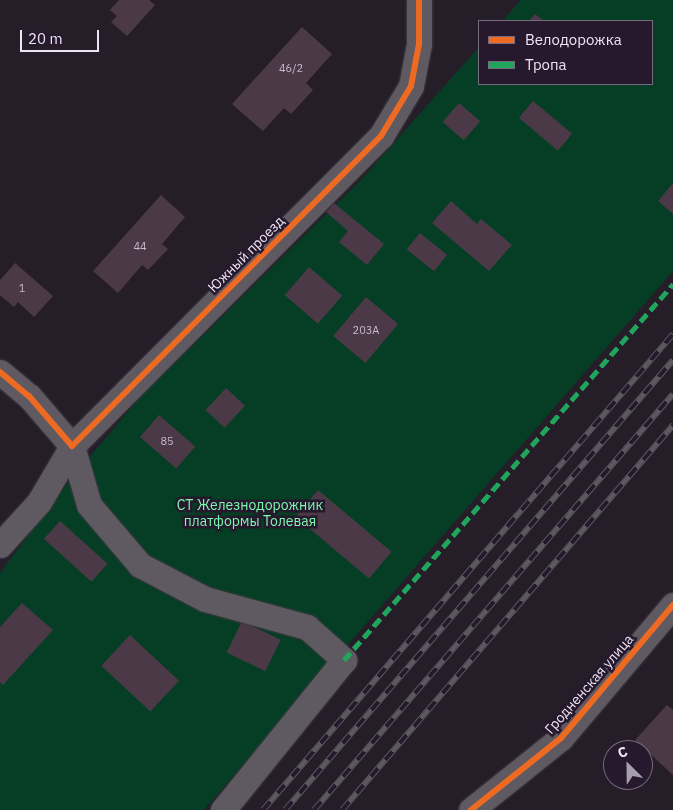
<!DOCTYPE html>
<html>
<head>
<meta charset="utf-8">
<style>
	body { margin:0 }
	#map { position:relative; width:673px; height:810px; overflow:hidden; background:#251e29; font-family:"IBM Plex Sans",sans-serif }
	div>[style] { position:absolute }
	.green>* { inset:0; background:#053e24 }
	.building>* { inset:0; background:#4c3947; transform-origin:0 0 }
	.roads { filter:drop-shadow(0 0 1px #3f3942) drop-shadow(0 0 1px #3f3942) }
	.minor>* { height:25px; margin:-12.5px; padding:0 12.5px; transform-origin:12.5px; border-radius:12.5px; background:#5f5962 }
	.rail>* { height:5.5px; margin-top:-2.75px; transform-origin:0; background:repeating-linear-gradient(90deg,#26192d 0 11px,#5d5960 0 22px); box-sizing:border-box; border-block:1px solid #5d5960 }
	.quiet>* { height:5px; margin-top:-2.5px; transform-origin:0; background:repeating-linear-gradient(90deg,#20a55d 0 10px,transparent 0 15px) }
	.cycleway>* { height:6px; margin:-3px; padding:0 3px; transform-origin:3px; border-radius:3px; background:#ed6a23 }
	span { translate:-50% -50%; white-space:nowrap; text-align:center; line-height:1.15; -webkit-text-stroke:5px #26192d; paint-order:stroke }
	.number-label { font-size:11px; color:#c6bac8 }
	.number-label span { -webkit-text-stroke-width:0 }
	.street-label { font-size:14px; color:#eee5f3 }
	.park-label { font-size:14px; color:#7afaae }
	.legend { position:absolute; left:478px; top:20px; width:175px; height:65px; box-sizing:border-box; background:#26192d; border:1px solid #766b7c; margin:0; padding:6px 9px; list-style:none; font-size:15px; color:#eee5f3 }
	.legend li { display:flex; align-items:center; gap:10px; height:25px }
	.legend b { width:25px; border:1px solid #766b7c }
	.north { position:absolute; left:603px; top:740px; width:50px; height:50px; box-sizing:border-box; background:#26192d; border:1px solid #766b7c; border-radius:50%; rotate:337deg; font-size:14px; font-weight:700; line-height:20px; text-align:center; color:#eee5f3 }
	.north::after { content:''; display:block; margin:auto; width:18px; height:22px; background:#a89fac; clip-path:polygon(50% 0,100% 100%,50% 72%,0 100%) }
	.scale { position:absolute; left:20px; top:30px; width:79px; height:22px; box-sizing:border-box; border:2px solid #eee5f3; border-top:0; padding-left:6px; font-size:15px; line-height:18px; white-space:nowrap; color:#eee5f3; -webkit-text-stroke:4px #26192d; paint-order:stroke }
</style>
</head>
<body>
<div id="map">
	<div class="green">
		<div style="clip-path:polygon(521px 0,673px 0,673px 271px,204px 810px,0 810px,0 573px,69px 481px,142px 395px,361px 180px,479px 47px,479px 84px,652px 84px,652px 21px,502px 21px)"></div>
	</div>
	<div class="building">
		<div style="clip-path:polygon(119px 0,149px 0,155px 5px,127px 36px,111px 22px,117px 16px,110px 10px)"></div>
		<div style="clip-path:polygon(535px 14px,544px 21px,529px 21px)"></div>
		<div style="clip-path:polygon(302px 27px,332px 54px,306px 83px,313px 90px,291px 114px,284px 108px,263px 131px,232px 104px)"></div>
		<div style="left:533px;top:101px;width:51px;height:22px;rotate:40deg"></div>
		<div style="left:459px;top:103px;width:28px;height:25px;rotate:41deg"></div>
		<div style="clip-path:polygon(673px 183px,673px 214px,658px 201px)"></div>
		<div style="clip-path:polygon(161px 195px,185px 217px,162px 244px,168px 249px,148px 270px,142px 265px,118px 293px,93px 271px)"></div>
		<div style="clip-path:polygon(451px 201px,477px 224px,481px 219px,512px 245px,489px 271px,432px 223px)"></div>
		<div style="clip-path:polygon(334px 203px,384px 244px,367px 265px,339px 242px,348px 231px,326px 212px)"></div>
		<div style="left:420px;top:233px;width:35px;height:21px;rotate:39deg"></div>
		<div style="clip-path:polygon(15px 263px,53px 296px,34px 317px,18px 302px,14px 307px,0 295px,0 280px)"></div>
		<div style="left:309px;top:267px;width:44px;height:37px;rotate:41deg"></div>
		<div style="left:366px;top:297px;width:42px;height:51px;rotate:40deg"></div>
		<div style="left:226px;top:388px;width:26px;height:30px;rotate:43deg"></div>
		<div style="left:159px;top:415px;width:48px;height:29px;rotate:41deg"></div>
		<div style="left:318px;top:490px;width:96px;height:35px;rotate:40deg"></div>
		<div style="left:60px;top:521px;width:64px;height:24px;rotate:42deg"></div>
		<div style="clip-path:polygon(22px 603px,53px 630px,3px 685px,0 682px,0 627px)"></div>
		<div style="left:242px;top:621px;width:43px;height:35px;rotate:26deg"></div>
		<div style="left:130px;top:635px;width:67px;height:42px;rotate:43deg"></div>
		<div style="clip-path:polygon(667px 705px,673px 710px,673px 775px,635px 740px)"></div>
	</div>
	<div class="roads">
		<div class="minor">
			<div style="left:0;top:372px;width:38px;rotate:40deg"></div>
			<div style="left:29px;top:396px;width:66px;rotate:49.3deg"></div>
			<div style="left:72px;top:446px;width:438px;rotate:-45.1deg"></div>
			<div style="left:381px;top:136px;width:58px;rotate:-59deg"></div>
			<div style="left:411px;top:86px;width:43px;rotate:-79.2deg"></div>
			<div style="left:419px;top:44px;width:44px;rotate:-90deg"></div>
			<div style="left:72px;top:446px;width:61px;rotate:73.9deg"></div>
			<div style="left:89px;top:505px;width:79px;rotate:49.6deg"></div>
			<div style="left:140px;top:565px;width:73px;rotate:27.6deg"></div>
			<div style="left:205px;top:599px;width:106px;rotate:15.4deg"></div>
			<div style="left:307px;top:627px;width:50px;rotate:41.7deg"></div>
			<div style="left:344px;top:660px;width:193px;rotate:128.9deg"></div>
			<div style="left:0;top:545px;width:58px;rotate:-47.8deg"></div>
			<div style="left:39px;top:502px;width:65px;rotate:-59.5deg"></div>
			<div style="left:471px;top:810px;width:115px;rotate:-38.7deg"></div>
			<div style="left:561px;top:738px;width:174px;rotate:-49.9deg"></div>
		</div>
	</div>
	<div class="rail">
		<div style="left:263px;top:810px;width:628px;rotate:-49.26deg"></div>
		<div style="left:285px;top:810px;width:594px;rotate:-49.23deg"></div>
		<div style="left:314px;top:810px;width:549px;rotate:-49.21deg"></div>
		<div style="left:342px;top:810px;width:508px;rotate:-49.31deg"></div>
	</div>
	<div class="quiet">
		<div style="left:344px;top:660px;width:500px;rotate:-48.8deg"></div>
	</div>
	<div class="cycleway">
		<div style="left:0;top:372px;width:38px;rotate:40deg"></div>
		<div style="left:29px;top:396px;width:66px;rotate:49.3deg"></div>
		<div style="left:72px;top:446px;width:438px;rotate:-45.1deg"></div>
		<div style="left:381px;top:136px;width:58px;rotate:-59deg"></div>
		<div style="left:411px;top:86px;width:43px;rotate:-79.2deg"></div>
		<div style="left:419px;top:44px;width:44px;rotate:-90deg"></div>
		<div style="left:471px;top:810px;width:115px;rotate:-38.7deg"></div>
		<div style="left:561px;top:738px;width:174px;rotate:-49.9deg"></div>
	</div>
	<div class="number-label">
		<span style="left:291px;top:68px">46/2</span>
		<span style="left:140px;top:246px">44</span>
		<span style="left:22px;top:288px">1</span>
		<span style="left:366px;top:330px">203А</span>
		<span style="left:167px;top:441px">85</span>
	</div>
	<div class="street-label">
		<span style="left:246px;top:254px;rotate:-45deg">Южный проезд</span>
		<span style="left:589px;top:684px;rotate:-49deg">Гродненская улица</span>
	</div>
	<div class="park-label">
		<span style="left:250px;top:513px">СТ Железнодорожник<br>платформы Толевая</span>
	</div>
	<ul class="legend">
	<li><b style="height:6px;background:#ed6a23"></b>Велодорожка</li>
	<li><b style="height:6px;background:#20a55d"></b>Тропа</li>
	</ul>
	<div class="north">С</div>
	<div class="scale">20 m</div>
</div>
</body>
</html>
